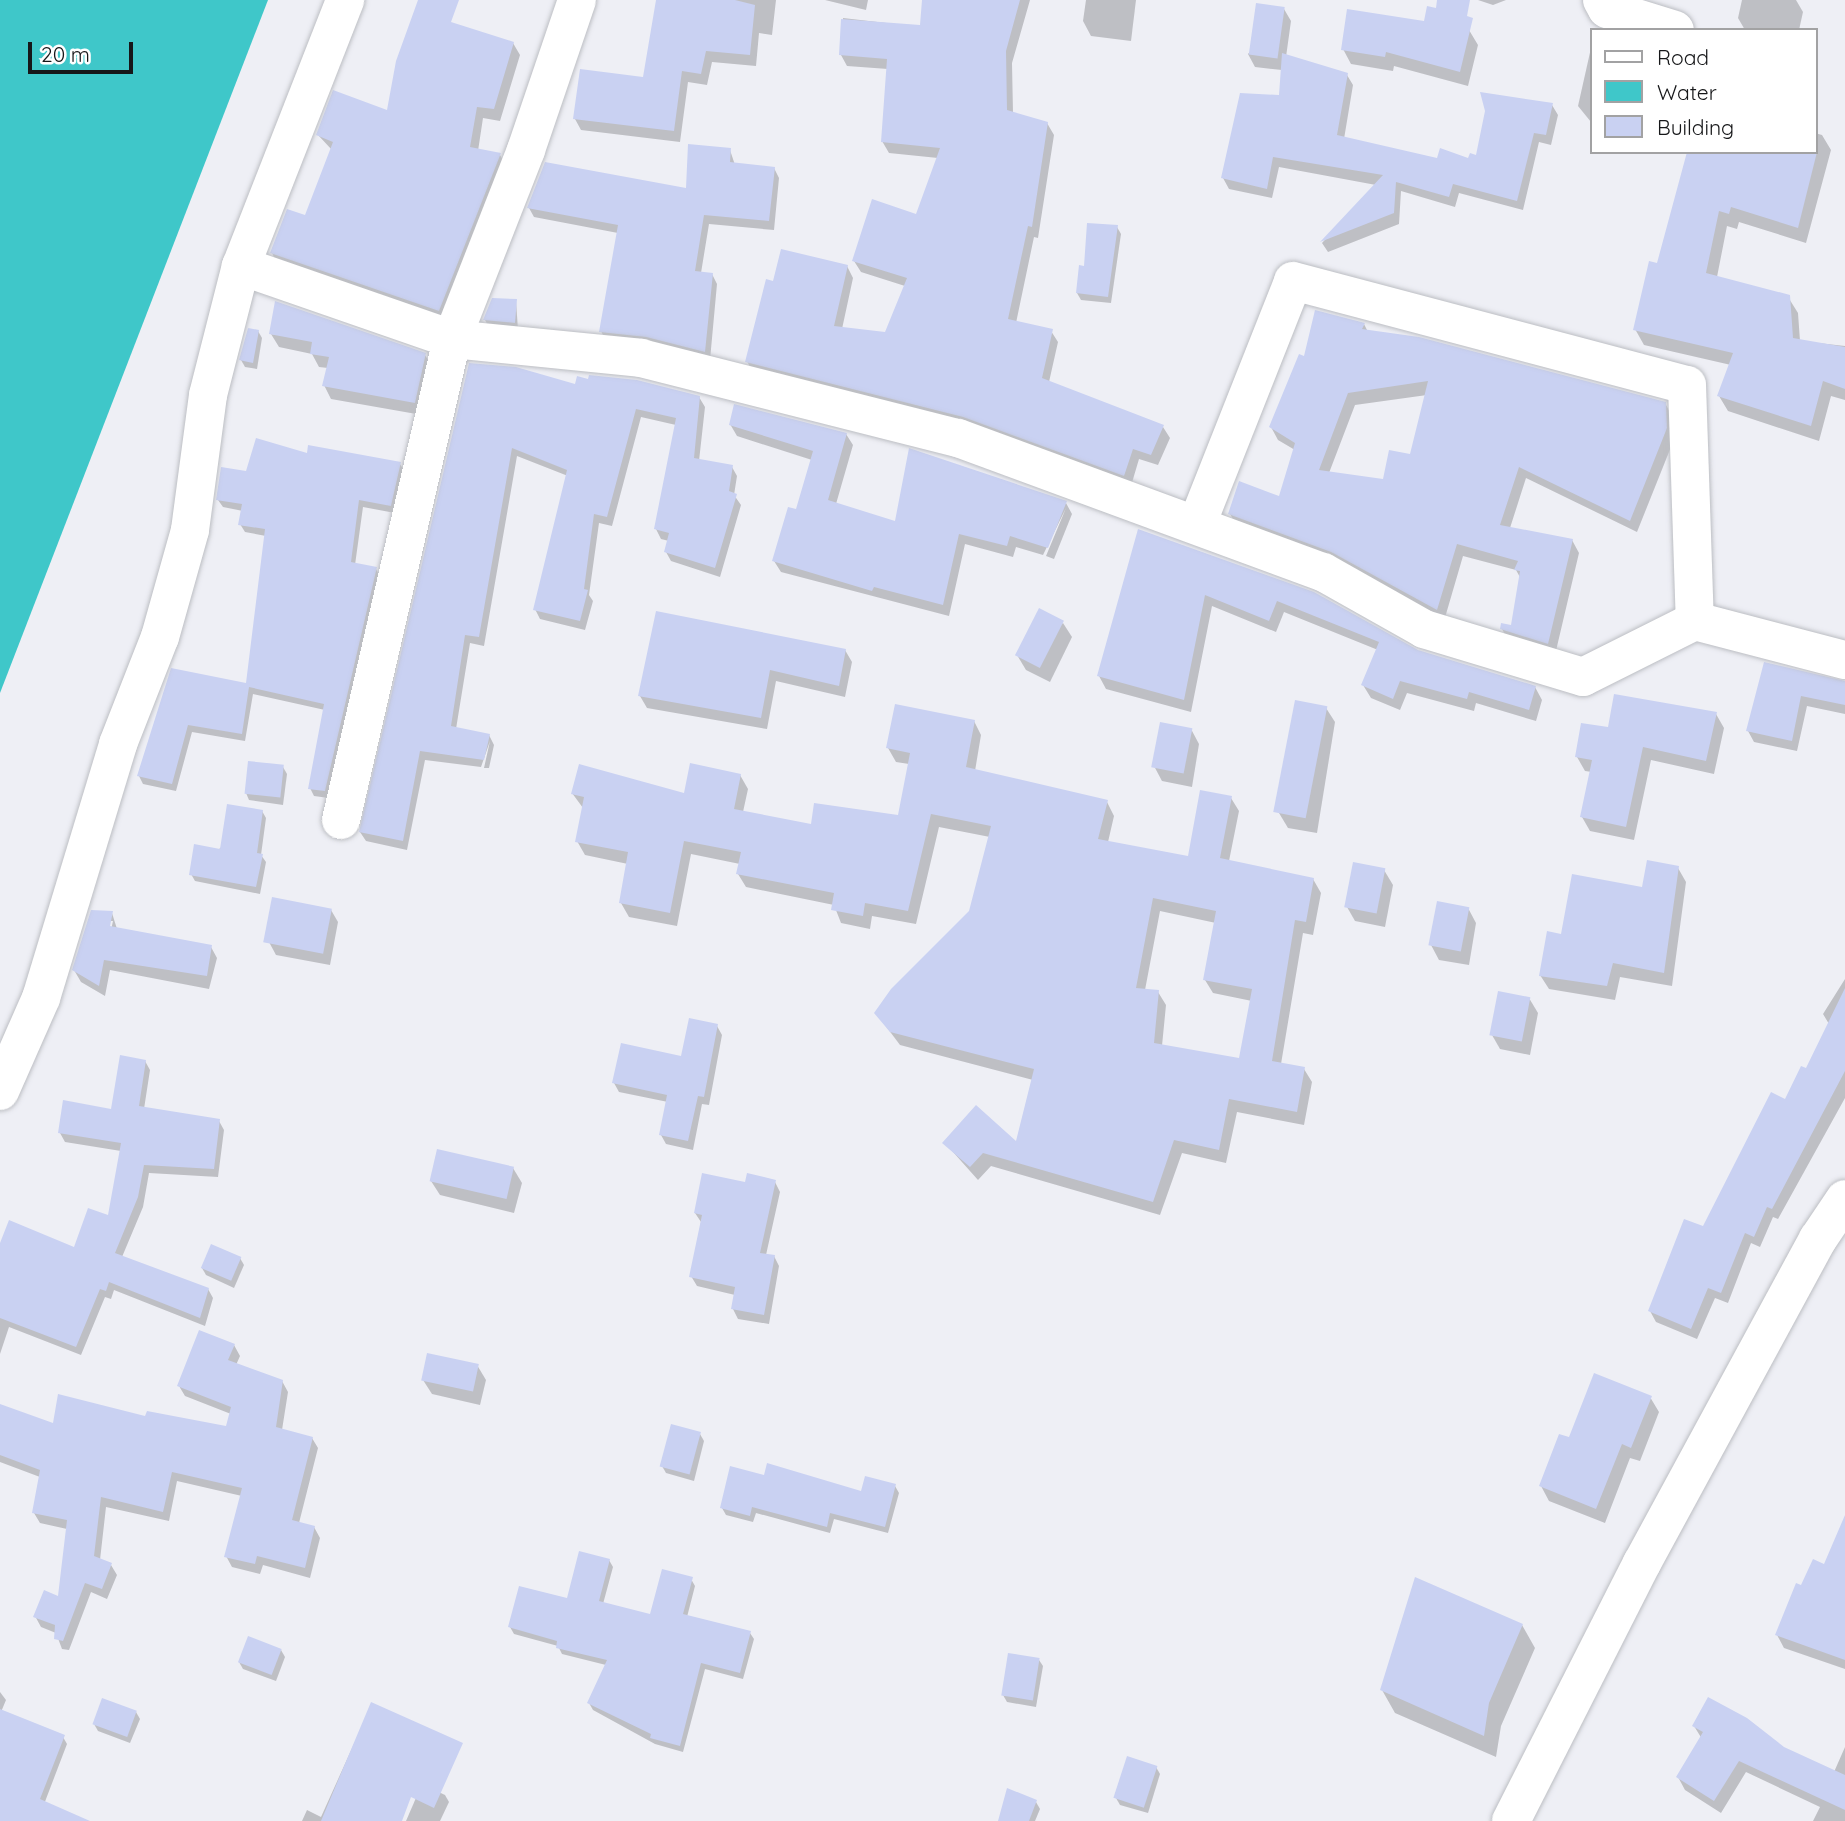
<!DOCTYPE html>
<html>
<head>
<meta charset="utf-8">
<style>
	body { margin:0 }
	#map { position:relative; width:1845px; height:1821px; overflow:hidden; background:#eeeff5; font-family:Quicksand,sans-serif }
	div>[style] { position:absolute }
	.water>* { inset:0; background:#3fc7c9 }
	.shadow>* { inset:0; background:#0003 }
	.building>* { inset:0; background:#c9d1f2; transform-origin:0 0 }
	.roads { filter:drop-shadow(0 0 2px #bcbec3) drop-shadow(0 0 2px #bcbec3) }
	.minor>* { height:38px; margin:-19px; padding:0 19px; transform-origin:19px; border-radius:19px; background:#fff }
	.tertiary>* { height:38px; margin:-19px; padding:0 19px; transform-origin:19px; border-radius:19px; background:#fff }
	span { translate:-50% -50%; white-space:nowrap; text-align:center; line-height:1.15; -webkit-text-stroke:5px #fff; paint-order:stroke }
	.legend { position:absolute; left:1590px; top:28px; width:228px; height:126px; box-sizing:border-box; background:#fff; border:2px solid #a2a2a3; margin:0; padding:9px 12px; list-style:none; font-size:21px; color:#161719 }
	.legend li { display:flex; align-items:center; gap:14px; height:35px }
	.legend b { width:35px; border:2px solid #a2a2a3 }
	.scale { position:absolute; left:28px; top:42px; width:105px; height:32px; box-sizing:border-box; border:4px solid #161719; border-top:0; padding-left:9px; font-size:21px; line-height:24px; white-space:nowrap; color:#161719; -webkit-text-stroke:5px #fff; paint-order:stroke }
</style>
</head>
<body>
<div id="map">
	<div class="water">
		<div style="clip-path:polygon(0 0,268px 0,0 693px)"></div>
	</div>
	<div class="shadow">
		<div style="clip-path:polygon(658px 0,776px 0,772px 35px,759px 33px,756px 66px,712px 62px,707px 85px,688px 82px,680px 142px,581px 130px,575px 119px,644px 79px)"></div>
		<div style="clip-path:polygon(825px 0,868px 0,866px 10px)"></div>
		<div style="clip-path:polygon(923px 0,1030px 0,1012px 63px,1013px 113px,1047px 123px,1054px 135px,1038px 238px,1034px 237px,1016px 323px,1051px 331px,1058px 342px,1049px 382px,1163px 427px,1170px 438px,1158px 465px,1139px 459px,1131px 486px,753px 373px,747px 361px,847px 266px,853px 278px,842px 329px,886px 334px,905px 286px,861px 272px,854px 261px,917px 216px,938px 158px,889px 153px,882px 141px,888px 69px,847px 66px,841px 55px,843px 18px,921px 27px)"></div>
		<div style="clip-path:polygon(1086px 0,1136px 0,1131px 41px,1091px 36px,1083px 21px)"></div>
		<div style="clip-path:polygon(1478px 0,1506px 0,1493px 5px)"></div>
		<div style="clip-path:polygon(1742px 0,1796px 0,1803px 12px,1799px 30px,1745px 30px,1738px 18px)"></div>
		<div style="clip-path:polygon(1284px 9px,1291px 21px,1286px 57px,1347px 75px,1353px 85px,1344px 139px,1438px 160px,1469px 160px,1552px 105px,1558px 115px,1551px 145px,1539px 142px,1523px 210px,1459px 193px,1455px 207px,1401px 191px,1399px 224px,1328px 252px,1322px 243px,1376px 185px,1279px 167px,1272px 198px,1229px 189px,1223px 178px,1280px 97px,1282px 70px,1255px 67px,1248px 54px)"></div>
		<div style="clip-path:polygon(1469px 30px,1478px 45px,1468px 86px,1394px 66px,1393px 71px,1351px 64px,1343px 49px)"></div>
		<div style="clip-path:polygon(513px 43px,520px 55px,500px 121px,483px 118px,478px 151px,500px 155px,507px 167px,446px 322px,278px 265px,272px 253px,306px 218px,332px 150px,318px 135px,388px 113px)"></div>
		<div style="clip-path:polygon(1591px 48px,1591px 122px,1578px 106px)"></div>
		<div style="clip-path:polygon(1815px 133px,1822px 135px,1831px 150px,1806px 243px,1739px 222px,1737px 229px,1727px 226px,1717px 277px,1788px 297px,1798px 313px,1800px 341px,1845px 346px,1845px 400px,1831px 396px,1819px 441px,1728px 411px,1719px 396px,1731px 365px,1644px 345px,1635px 329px,1658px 265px,1689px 152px,1815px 152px)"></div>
		<div style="clip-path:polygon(730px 150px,735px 165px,774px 168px,779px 178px,774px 230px,709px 224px,701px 273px,712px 274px,717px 284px,710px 360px,606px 341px,601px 331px,618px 233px,534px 217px,529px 208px,687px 191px)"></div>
		<div style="clip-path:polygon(1117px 227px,1121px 234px,1111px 303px,1081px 300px,1077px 293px,1085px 268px)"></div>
		<div style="clip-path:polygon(516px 301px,518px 330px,489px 327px,485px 320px)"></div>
		<div style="clip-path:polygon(evenodd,1364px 324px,1368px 332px,1665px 403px,1672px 416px,1673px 442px,1637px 532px,1526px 478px,1510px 528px,1572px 540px,1579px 553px,1555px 655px,1509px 642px,1502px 629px,1512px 628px,1521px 579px,1516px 570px,1463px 556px,1444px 621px,1237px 526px,1230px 514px,1280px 498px,1295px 450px,1278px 440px,1271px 427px,1306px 359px,1364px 324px,1427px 395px,1412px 456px,1384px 481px,1329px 473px,1355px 405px,1427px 395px)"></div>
		<div style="clip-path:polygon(258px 331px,262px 338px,257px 369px,245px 367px,241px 360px)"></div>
		<div style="clip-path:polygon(271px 334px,425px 355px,433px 368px,422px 415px,331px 399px,324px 385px,328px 368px,319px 367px,312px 354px,279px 347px)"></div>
		<div style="clip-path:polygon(470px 365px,576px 387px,699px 397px,705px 407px,699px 461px,732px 467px,737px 476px,734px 495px,741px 505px,720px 577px,671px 561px,666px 552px,669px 541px,661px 539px,656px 529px,676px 425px,641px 417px,612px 526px,599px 523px,589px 595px,593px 601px,585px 630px,540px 619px,535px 609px,568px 476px,517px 456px,484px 646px,470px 643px,456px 729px,489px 735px,494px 745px,489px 768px,484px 768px,490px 741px,481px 767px,425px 760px,407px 850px,366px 841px,360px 832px)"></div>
		<div style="clip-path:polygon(730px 424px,846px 434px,853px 445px,836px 504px,897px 523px,1066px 503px,1072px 514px,1054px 559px,1046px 556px,1066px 508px,1043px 555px,1016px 547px,1013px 557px,965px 544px,949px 616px,781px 572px,774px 561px,797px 512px,812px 460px,737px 436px)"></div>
		<div style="clip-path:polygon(309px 456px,400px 464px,405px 472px,395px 513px,363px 507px,355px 565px,376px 569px,380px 577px,329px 798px,314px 796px,310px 788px,325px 710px,253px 694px,245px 741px,192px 732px,176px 791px,143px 784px,139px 776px,173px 670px,248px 685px,266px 536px,245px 532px,240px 524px,243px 511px,223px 507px,218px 500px,248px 473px)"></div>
		<div style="clip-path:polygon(1139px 532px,1417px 652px,1535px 687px,1542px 700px,1536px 721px,1476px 703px,1474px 711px,1407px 693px,1400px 710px,1371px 698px,1363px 685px,1378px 650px,1284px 612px,1276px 632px,1212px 606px,1191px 712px,1106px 689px,1099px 676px)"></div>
		<div style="clip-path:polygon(1063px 623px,1072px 637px,1050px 682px,1026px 670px,1017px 655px)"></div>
		<div style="clip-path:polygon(845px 650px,852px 662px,845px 697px,776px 681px,767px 729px,647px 708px,640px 696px)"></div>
		<div style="clip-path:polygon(1765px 664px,1845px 682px,1845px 714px,1807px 706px,1797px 751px,1754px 742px,1748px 731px)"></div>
		<div style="clip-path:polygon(1326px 708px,1335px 722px,1317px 833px,1288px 828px,1279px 813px)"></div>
		<div style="clip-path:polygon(1716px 714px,1724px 728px,1714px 774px,1651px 760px,1634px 840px,1590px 831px,1582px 817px,1592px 772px,1585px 771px,1577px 757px,1610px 729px)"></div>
		<div style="clip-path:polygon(evenodd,974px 721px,981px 735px,975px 771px,1107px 802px,1114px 816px,1108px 842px,1189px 858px,1231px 798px,1239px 811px,1229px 861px,1313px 879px,1321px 893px,1313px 935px,1303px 933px,1281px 1064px,1304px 1069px,1312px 1082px,1304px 1125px,1237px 1112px,1226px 1163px,1182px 1153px,1160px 1215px,991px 1166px,978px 1180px,945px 1143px,1017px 1144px,1033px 1080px,900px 1045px,876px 1013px,971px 912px,990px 837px,939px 827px,916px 924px,872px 916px,870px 929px,841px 923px,834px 905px,746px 887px,738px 874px,740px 864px,691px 854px,677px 926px,629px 917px,621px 903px,628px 864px,585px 855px,577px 841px,583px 808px,572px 793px,686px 795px,740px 775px,748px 789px,743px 812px,813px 826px,900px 816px,909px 764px,896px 762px,888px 748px,974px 721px,1160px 911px,1216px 923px,1205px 980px,1213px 993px,1252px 1001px,1241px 1060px,1162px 1046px,1166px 1005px,1158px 992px,1145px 990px,1160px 911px)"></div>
		<div style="clip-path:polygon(1191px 729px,1199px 744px,1192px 787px,1162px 781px,1154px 766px)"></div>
		<div style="clip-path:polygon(283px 767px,287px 774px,283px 805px,249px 800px,246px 793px)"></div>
		<div style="clip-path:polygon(262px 811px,266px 818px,261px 855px,266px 862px,260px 894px,195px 881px,191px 874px)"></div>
		<div style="clip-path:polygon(1678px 868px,1686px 882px,1672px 986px,1620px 977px,1615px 1000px,1549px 989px,1540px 975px,1562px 936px)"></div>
		<div style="clip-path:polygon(1384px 870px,1393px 885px,1385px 927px,1355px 921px,1347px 907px)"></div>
		<div style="clip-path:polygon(1468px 908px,1476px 923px,1469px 965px,1439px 960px,1431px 945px)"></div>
		<div style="clip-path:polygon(331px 910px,338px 922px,330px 965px,276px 955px,269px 942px)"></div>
		<div style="clip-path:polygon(evenodd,112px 913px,117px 929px,211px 947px,217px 958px,209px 989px,110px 970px,105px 996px,81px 982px,74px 970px,112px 913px,109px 921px,113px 921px,110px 935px,109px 921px)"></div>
		<div style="clip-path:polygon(1845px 979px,1845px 1098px,1778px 1219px,1773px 1217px,1760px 1247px,1751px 1243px,1728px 1303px,1715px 1298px,1697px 1339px,1656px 1322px,1650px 1311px,1807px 1070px,1829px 1024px,1823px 1014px)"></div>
		<div style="clip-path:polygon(1529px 998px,1538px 1013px,1530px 1055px,1500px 1049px,1492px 1035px)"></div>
		<div style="clip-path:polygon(717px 1026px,722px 1035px,709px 1105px,702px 1104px,693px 1150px,666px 1144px,661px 1135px,668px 1102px,619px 1092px,614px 1083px,682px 1058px)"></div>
		<div style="clip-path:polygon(145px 1061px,150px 1070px,144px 1109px,219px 1121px,224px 1130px,218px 1177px,149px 1173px,143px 1207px,122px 1257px,208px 1289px,213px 1298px,205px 1326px,114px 1290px,111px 1299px,105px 1297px,81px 1355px,9px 1327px,0 1354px,0 1248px,75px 1249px,109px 1218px,121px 1151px,65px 1142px,60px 1133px,113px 1111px)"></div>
		<div style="clip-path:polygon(513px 1168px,522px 1183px,514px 1213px,440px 1195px,431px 1181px)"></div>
		<div style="clip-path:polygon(775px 1182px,780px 1192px,766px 1255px,774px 1256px,779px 1266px,769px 1324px,738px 1319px,733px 1309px,735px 1295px,697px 1286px,691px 1276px,701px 1222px,695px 1213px,746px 1185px)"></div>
		<div style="clip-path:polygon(240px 1258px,244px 1265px,234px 1288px,206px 1275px,202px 1268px)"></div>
		<div style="clip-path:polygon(234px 1345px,240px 1356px,236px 1365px,282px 1381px,288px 1392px,282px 1430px,312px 1438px,318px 1448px,299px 1523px,314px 1527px,320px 1538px,310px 1578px,263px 1565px,260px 1574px,232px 1567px,226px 1556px,242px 1496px,177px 1481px,169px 1521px,106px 1507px,100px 1560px,111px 1565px,117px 1575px,107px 1599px,91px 1592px,69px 1650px,62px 1649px,56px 1633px,41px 1627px,35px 1616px,60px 1598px,67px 1529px,40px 1523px,34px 1513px,40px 1477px,0 1462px,0 1406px,55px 1425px,146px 1418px,227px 1428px,231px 1414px,185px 1396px,179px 1386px)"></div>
		<div style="clip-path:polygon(477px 1365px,486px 1380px,480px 1405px,432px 1394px,423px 1380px)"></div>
		<div style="clip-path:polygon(1650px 1397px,1659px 1412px,1640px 1461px,1630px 1458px,1605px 1523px,1549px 1501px,1541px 1486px,1570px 1440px)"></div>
		<div style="clip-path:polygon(700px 1434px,704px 1441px,694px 1481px,666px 1473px,662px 1466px)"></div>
		<div style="clip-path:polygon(765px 1477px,863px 1493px,895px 1486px,899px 1493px,888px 1533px,834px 1519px,830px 1533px,756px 1513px,753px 1522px,726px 1515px,722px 1508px)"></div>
		<div style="clip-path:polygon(1845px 1547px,1845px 1669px,1784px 1648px,1777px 1635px,1801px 1587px)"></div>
		<div style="clip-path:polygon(609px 1560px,613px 1567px,603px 1604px,652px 1616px,691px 1579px,695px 1586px,687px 1617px,750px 1633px,754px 1639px,743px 1679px,705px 1669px,683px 1752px,655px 1744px,593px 1710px,589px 1703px,606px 1665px,562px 1654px,558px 1646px,514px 1634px,510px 1627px,569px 1600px)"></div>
		<div style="clip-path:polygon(1522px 1625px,1535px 1648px,1501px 1726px,1496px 1757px,1395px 1713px,1382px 1690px)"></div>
		<div style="clip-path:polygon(281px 1650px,285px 1657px,276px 1681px,243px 1669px,239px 1662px)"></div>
		<div style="clip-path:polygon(1039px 1660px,1043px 1666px,1036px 1707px,1007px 1702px,1003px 1695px)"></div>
		<div style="clip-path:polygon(0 1692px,6px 1700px,1px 1712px,63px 1737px,67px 1744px,38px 1820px,0 1805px)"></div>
		<div style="clip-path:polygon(372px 1704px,356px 1821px,302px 1821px,307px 1810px,321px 1817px)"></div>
		<div style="clip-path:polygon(136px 1712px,140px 1719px,130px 1743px,98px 1731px,94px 1724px)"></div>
		<div style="clip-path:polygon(1694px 1726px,1783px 1748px,1834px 1772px,1845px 1747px,1845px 1821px,1813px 1821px,1820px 1807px,1746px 1772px,1721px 1813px,1685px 1790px,1678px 1777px,1702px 1739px)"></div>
		<div style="clip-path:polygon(1156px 1767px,1160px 1774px,1148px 1813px,1120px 1805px,1116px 1798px)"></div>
		<div style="clip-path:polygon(422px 1784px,445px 1795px,449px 1802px,440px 1821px,406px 1821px)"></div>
		<div style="clip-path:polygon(1036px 1802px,1040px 1809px,1035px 1821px,1000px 1821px)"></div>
	</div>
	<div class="building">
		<div style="clip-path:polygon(418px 0,459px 0,451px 22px,514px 42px,494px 109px,477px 107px,470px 147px,501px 153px,439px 311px,270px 253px,287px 209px,305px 215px,333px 142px,316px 135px,333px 90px,387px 110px,396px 61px)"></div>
		<div style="clip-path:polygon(656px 0,735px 0,755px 5px,750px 55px,706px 51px,701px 74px,682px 71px,674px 131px,573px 119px,580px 69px,643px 77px)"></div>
		<div style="clip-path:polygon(922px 0,1020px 0,1006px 51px,1007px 110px,1048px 122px,1032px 227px,1028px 226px,1008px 319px,1053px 329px,1042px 378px,1164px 425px,1151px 455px,1133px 449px,1124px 476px,963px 417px,745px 362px,766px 279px,773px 281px,781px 249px,848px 265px,834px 326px,885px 332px,907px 278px,852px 261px,872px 199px,916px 214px,940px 148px,881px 142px,887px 59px,839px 55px,841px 19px,920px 25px)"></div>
		<div style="clip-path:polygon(1437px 0,1470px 0,1467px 16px,1473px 18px,1460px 72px,1386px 52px,1385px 57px,1341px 50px,1347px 9px,1424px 21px,1427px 6px,1436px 8px)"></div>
		<div style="left:1256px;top:3px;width:29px;height:52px;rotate:8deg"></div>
		<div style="clip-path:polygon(1282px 53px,1348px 73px,1337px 135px,1437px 158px,1440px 148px,1468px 158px,1470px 153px,1476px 155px,1485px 111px,1480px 92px,1553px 103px,1546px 135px,1534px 133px,1517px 201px,1453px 184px,1449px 197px,1396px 182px,1394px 213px,1320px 242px,1383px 175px,1273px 157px,1267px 189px,1221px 178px,1240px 93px,1279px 95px)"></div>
		<div style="clip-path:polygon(688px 144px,731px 148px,730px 162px,775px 167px,769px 221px,704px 215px,695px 271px,713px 273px,705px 352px,646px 337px,599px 332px,618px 225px,527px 208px,545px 162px,686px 188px)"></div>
		<div style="clip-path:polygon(1687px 152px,1817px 152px,1798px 228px,1731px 207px,1729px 214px,1719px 211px,1706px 273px,1790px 295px,1793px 338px,1845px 347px,1845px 389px,1823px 381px,1811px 426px,1717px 396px,1733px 353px,1633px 330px,1649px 261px,1657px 263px)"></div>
		<div style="clip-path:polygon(1087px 223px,1118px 225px,1108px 297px,1076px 293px,1079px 265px,1084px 266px)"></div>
		<div style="clip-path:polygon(492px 298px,517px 299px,515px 323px,483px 320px)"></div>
		<div style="clip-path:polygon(275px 301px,426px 353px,415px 403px,322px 386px,329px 357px,310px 354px,312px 342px,269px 334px)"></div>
		<div style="clip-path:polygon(evenodd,1315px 310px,1365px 323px,1362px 329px,1419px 337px,1666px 402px,1667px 428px,1630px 521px,1519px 467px,1500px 525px,1573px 539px,1548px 644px,1500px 629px,1501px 623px,1511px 625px,1520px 571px,1514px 570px,1518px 561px,1457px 544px,1437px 610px,1331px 552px,1228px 514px,1239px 481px,1279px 496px,1295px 443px,1269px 427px,1299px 354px,1304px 356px,1315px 310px,1428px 381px,1410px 454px,1389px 450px,1383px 479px,1319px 470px,1348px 393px,1428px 381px)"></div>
		<div style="clip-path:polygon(248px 328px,259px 330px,253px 363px,239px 360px)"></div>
		<div style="clip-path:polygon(469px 363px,516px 367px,575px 384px,577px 376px,588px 379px,589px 375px,637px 380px,700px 396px,694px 458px,733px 465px,729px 491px,737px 494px,715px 568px,664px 552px,669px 533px,654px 529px,676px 418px,636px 409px,607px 517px,594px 514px,584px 589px,588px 590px,580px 621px,533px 610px,567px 470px,512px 448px,479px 637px,465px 635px,451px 726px,490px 734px,484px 760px,420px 751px,403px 841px,359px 832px)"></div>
		<div style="clip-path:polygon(734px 404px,847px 433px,828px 500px,895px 521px,909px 448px,1067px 501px,1048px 548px,1010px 536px,1007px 546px,959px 534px,943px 605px,874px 587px,872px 591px,772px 561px,788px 507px,796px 509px,813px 451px,729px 425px)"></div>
		<div style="clip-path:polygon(256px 438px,307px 453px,308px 445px,401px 462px,391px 506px,359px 500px,351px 562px,377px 567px,325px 791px,308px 789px,324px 704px,249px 687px,242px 734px,188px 725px,172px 784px,137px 776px,171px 668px,246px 683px,265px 529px,238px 525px,242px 504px,216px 500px,221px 467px,246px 471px)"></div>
		<div style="clip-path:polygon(1138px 529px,1314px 592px,1418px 650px,1536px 686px,1529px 710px,1469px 692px,1467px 699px,1400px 681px,1393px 699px,1361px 685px,1379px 642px,1277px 601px,1269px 621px,1205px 595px,1184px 700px,1097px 676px)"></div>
		<div style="left:1039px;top:608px;width:28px;height:53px;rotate:27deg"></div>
		<div style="clip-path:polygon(656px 611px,846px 649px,839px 686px,770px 670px,761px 718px,638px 696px)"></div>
		<div style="clip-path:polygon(1764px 662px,1845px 681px,1845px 705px,1801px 696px,1792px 741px,1746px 731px)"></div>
		<div style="clip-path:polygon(1614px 694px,1717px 712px,1706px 761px,1643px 747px,1626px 827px,1580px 817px,1592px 760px,1575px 757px,1581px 723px,1608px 727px)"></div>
		<div style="left:1295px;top:700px;width:33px;height:114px;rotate:11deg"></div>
		<div style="clip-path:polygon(evenodd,895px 704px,975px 720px,966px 767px,1108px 800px,1098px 839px,1188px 856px,1200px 790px,1232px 796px,1220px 858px,1314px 878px,1306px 922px,1295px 920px,1272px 1061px,1305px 1067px,1297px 1112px,1229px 1099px,1219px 1150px,1174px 1140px,1153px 1202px,983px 1153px,970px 1167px,942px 1143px,976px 1105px,1016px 1141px,1034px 1069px,890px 1032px,874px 1013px,891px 989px,969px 911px,991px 826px,931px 814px,908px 911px,865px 903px,863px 916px,831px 910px,834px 893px,736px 874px,741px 852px,684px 841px,670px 913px,619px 903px,628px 852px,575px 842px,584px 797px,571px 794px,579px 764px,684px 793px,690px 763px,741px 774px,734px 809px,811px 824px,814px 803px,898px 815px,910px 753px,886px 748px,895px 704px,1153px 898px,1216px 911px,1203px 980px,1252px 989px,1239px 1058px,1154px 1043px,1159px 990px,1136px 988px,1153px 898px)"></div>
		<div style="left:1160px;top:722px;width:33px;height:46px;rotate:11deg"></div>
		<div style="left:248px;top:761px;width:36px;height:33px;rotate:6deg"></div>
		<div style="clip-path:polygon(227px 804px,263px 810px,257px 853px,263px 854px,256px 887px,189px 875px,194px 844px,220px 849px)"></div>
		<div style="clip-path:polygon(1647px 860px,1679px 866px,1664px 973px,1613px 963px,1607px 986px,1539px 976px,1547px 931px,1561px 934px,1572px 874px,1642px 887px)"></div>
		<div style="left:1353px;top:862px;width:33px;height:46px;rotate:11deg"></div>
		<div style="left:272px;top:897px;width:61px;height:46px;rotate:11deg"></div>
		<div style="left:1437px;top:901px;width:33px;height:45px;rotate:11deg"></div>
		<div style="clip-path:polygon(91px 910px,113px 911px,110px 926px,212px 945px,207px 976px,104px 960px,99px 986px,72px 970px)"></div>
		<div style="clip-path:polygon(1845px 988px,1845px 1071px,1772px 1209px,1767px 1207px,1754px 1237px,1745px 1233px,1721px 1293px,1708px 1288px,1691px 1329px,1648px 1311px,1684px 1219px,1703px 1226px,1771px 1092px,1785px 1099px,1801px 1066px,1806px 1068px)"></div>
		<div style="left:1498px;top:991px;width:33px;height:45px;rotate:11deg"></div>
		<div style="clip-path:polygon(689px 1018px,718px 1024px,704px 1097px,698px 1096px,688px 1141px,659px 1135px,667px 1095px,612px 1083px,621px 1043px,681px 1056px)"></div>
		<div style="clip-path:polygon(120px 1055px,146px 1060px,139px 1106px,220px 1119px,214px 1169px,144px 1165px,138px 1197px,115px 1253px,209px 1288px,200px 1318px,109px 1282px,106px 1291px,100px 1289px,76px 1347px,0 1318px,0 1243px,9px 1220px,74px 1247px,88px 1208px,108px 1215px,121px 1143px,58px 1133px,63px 1100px,111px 1109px)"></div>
		<div style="left:437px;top:1149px;width:79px;height:33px;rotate:13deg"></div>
		<div style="clip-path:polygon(702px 1173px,745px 1182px,747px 1173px,776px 1180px,760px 1253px,775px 1255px,764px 1315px,731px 1309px,735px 1287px,689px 1277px,702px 1215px,694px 1213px)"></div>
		<div style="left:211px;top:1244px;width:33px;height:26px;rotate:23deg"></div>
		<div style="clip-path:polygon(199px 1330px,235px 1344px,228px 1360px,283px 1380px,276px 1427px,313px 1437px,292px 1520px,315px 1526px,305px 1568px,257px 1556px,255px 1564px,224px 1557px,242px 1488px,172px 1472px,163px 1512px,101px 1497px,94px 1556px,112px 1563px,102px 1589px,85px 1583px,63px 1641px,54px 1639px,55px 1625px,33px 1617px,44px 1590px,58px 1596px,67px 1520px,32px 1513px,40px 1470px,0 1455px,0 1404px,53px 1423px,58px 1394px,145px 1416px,147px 1411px,226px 1426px,231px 1407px,177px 1386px)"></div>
		<div style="left:427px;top:1353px;width:53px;height:28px;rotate:12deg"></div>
		<div style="clip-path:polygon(1594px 1373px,1652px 1396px,1631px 1448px,1622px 1444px,1596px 1509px,1539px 1486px,1559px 1434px,1569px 1437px)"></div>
		<div style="left:671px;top:1424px;width:31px;height:44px;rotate:15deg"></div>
		<div style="clip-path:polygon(767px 1463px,861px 1491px,865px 1476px,896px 1484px,885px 1527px,830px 1513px,827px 1527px,752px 1507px,750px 1516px,720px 1508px,730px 1466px,764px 1475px)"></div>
		<div style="clip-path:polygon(1845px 1515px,1845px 1660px,1775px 1635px,1796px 1583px,1801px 1585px,1813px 1559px,1824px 1564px)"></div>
		<div style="clip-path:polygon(579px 1551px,610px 1559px,599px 1601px,650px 1614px,662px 1569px,693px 1577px,683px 1614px,751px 1631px,740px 1673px,701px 1663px,680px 1746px,650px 1738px,651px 1734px,587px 1703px,607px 1660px,556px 1648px,557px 1641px,508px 1627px,519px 1586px,567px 1598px)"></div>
		<div style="clip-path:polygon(1415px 1577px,1523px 1624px,1489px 1703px,1484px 1736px,1380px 1690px)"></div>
		<div style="left:248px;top:1636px;width:36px;height:28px;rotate:21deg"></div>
		<div style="left:1008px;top:1653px;width:32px;height:43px;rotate:9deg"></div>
		<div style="clip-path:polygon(1708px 1697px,1747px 1718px,1784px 1747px,1845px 1775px,1845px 1810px,1739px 1761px,1714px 1801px,1676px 1777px,1703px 1732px,1692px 1726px)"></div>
		<div style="left:102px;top:1698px;width:37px;height:28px;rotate:20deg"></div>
		<div style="clip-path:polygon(371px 1702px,463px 1743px,434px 1808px,411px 1797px,402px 1821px,321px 1821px)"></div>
		<div style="clip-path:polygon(0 1709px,65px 1735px,40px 1799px,90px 1821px,0 1821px)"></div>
		<div style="left:1127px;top:1756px;width:32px;height:44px;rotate:18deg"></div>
		<div style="clip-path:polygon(1007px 1788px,1037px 1800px,1029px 1821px,998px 1821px)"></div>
	</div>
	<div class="roads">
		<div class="minor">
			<div style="left:1602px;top:0;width:10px;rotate:61deg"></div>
			<div style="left:1607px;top:9px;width:71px;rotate:17.2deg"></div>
			<div style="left:241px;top:266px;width:223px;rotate:19.1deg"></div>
			<div style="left:452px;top:339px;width:203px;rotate:-68.6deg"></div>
			<div style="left:526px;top:150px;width:158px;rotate:-71.2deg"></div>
			<div style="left:1197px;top:524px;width:261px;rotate:-68.4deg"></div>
			<div style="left:1293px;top:281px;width:407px;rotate:14.8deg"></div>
			<div style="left:1687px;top:385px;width:236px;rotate:88.1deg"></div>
			<div style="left:341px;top:820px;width:494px;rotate:-77deg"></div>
			<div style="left:452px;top:339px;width:190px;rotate:5.7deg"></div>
			<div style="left:641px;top:358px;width:327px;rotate:14.2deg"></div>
			<div style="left:958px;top:438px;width:389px;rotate:20.2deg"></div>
			<div style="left:1323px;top:572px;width:116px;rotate:29.4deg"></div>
			<div style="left:1424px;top:629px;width:166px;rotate:16.8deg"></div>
			<div style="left:1583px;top:677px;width:125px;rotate:-26.6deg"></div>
			<div style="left:1695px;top:621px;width:155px;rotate:14.6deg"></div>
			<div style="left:0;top:1091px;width:102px;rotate:-66.2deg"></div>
			<div style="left:41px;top:998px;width:265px;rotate:-73.1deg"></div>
			<div style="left:118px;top:744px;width:115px;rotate:-68.6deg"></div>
			<div style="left:160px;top:637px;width:111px;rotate:-74.3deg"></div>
			<div style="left:190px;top:530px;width:136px;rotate:-82.4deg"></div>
			<div style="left:208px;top:395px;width:133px;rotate:-75.7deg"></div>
			<div style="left:241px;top:266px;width:286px;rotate:-68.6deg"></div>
		</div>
		<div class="tertiary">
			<div style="left:1511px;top:1821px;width:289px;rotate:-63.1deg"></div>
			<div style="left:1642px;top:1563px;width:369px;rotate:-61.5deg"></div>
			<div style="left:1818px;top:1239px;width:48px;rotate:-56deg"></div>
		</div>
	</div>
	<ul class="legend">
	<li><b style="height:9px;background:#fff"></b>Road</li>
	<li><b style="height:19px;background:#3fc7c9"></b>Water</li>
	<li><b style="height:19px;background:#c9d1f2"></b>Building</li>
	</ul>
	<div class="scale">20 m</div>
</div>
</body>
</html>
